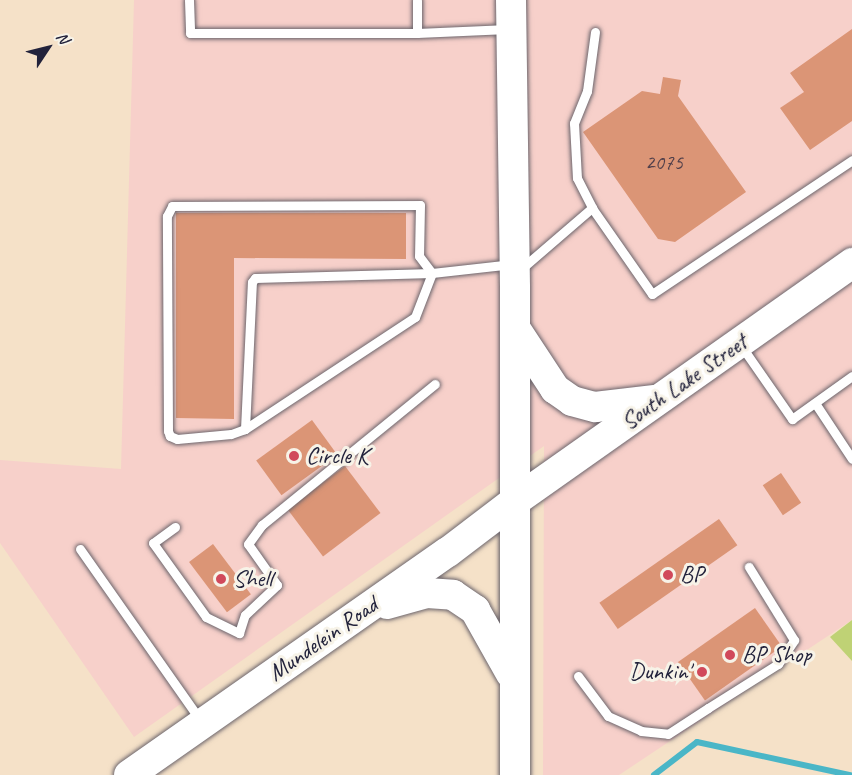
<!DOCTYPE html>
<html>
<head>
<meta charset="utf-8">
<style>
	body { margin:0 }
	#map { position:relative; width:852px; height:775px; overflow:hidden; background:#f5e1c8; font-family:Caveat,sans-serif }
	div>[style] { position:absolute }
	.built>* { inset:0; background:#f7d0ca }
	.green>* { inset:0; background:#bfd275 }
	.stream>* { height:6px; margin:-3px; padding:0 3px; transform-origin:3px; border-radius:3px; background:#4ab6c7 }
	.building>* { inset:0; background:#db9576; transform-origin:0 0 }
	.roads { filter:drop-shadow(0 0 2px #6c656c) drop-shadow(0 0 2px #6c656c) }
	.lane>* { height:9px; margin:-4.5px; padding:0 4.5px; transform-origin:4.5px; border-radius:4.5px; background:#fff }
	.primary>* { height:30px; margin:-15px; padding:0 15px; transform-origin:15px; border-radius:15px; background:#fff }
	.dots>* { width:16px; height:16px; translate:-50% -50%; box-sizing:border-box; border:3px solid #f7f3e8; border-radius:50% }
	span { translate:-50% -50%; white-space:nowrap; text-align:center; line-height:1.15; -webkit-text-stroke:6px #f7f3e8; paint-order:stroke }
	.number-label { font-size:21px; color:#503f4a }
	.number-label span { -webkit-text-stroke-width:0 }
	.street-label { font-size:24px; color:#22223b }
	.poi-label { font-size:24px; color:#22223b }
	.left { translate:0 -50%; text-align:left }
	.right { translate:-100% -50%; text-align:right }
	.north { position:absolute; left:18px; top:18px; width:60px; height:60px; -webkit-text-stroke:4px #f7f3e8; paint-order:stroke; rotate:55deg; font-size:16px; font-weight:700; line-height:24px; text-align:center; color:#22223b }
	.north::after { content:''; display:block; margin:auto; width:21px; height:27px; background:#22223b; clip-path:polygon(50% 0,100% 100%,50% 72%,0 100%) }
</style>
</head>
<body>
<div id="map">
	<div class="built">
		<div style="clip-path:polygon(134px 0,852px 0,852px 620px,619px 775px,543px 775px,544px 446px,134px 737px,0 543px,0 460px,121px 469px)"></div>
	</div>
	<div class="green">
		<div style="clip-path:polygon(852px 620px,852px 661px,830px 637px)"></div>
	</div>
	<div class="stream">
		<div style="left:654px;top:775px;width:54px;rotate:-37.5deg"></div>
		<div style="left:697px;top:742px;width:157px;rotate:12.2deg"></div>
	</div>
	<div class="building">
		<div style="clip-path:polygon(852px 29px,852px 121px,810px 150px,780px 108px,804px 92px,790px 73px)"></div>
		<div style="clip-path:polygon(663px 77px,681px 80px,678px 96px,746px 192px,675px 242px,658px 239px,583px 132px,642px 91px,660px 94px)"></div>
		<div style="clip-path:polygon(176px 213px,406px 213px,406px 259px,234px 258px,234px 419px,176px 418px)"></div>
		<div style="left:312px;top:420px;width:43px;height:69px;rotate:54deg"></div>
		<div style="left:345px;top:466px;width:59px;height:72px;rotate:53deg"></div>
		<div style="left:781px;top:473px;width:36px;height:22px;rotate:56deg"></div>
		<div style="left:719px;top:519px;width:32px;height:146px;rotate:55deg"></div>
		<div style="left:213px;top:544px;width:63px;height:30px;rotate:53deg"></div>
		<div style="left:755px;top:608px;width:47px;height:94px;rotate:55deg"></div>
	</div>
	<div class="roads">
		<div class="lane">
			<div style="left:189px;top:0;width:33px;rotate:88deg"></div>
			<div style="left:190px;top:33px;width:227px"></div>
			<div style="left:417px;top:0;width:33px;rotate:90deg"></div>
			<div style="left:417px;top:33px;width:91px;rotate:-2.5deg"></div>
			<div style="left:595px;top:32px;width:60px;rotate:97.7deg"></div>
			<div style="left:587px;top:91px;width:35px;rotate:112deg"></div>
			<div style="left:574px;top:123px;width:55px;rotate:86.9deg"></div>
			<div style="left:577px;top:178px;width:34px;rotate:63deg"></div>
			<div style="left:592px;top:208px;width:105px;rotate:55.1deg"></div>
			<div style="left:652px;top:294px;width:241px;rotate:-33.8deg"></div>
			<div style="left:521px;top:269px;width:94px;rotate:-40.7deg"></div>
			<div style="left:742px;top:347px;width:88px;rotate:55.2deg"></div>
			<div style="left:792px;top:419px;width:74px;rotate:-35.6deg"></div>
			<div style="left:815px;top:403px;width:67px;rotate:56.5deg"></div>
			<div style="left:245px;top:429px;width:147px;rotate:-87.3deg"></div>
			<div style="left:252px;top:282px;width:5px;rotate:-53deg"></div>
			<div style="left:255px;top:278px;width:177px;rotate:-1.6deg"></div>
			<div style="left:432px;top:273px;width:47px;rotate:111.1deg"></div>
			<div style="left:415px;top:317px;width:204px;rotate:146.6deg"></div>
			<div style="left:245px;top:429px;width:15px;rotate:160deg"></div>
			<div style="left:231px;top:434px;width:54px;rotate:174.7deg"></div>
			<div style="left:177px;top:439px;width:8px;rotate:-157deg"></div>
			<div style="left:170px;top:436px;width:5px;rotate:-112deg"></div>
			<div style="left:168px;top:431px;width:215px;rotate:-90.3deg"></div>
			<div style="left:167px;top:216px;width:11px;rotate:-63deg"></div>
			<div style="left:172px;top:206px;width:248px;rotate:-0.2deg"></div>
			<div style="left:420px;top:205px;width:51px;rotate:91.1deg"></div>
			<div style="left:419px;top:256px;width:21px;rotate:53deg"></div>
			<div style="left:432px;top:273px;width:81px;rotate:-6.4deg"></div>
			<div style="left:175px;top:527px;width:27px;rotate:144deg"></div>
			<div style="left:153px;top:543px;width:91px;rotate:54.4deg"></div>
			<div style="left:206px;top:617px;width:37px;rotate:26deg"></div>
			<div style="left:239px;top:633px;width:19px;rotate:-72deg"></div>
			<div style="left:245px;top:615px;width:44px;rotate:-43.2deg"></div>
			<div style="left:277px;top:585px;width:50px;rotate:-125.3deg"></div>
			<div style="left:248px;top:544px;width:24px;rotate:-54deg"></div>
			<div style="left:262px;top:525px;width:223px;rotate:-39.2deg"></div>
			<div style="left:80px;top:549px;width:210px;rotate:54.9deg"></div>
			<div style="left:578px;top:676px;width:50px;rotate:53.1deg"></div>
			<div style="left:608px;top:716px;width:36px;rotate:24deg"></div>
			<div style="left:641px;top:731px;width:27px;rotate:6deg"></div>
			<div style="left:668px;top:734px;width:48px;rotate:-33deg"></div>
			<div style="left:708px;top:708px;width:83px;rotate:-32.2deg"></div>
			<div style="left:778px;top:664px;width:29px;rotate:-56deg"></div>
			<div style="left:794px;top:640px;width:86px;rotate:-121.7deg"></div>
		</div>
		<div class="primary">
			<div style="left:511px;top:0;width:287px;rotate:89.2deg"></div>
			<div style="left:515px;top:287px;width:488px;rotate:90deg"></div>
			<div style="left:515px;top:328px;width:73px;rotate:56.7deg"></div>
			<div style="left:555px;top:389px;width:21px;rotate:35deg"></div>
			<div style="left:572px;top:401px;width:24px;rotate:15deg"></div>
			<div style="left:595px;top:407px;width:60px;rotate:-6.7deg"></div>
			<div style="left:387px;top:604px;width:41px;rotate:-15.4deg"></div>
			<div style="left:427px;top:593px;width:26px;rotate:4deg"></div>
			<div style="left:453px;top:595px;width:27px;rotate:34deg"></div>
			<div style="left:475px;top:610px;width:73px;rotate:60.6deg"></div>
			<div style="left:129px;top:775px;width:389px;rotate:-35deg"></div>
			<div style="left:448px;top:552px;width:84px;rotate:-37.3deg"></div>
			<div style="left:515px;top:501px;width:413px;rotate:-35.2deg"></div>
		</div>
	</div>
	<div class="dots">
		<div style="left:294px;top:456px;background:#d1495b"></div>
		<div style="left:668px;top:575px;background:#d1495b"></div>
		<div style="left:221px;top:579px;background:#d1495b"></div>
		<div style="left:730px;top:655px;background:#d1495b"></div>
		<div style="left:702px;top:672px;background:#d1495b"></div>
	</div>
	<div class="number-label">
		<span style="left:664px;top:162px">2075</span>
	</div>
	<div class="street-label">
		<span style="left:684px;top:382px;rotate:-35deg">South Lake Street</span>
		<span style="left:323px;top:639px;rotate:-35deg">Mundelein Road</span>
	</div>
	<div class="poi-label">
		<span class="left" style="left:306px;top:456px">Circle K</span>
		<span class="left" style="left:680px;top:575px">BP</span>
		<span class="left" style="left:233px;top:579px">Shell</span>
		<span class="left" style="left:742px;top:655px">BP Shop</span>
		<span class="right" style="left:690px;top:672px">Dunkin'</span>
	</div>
	<div class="north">N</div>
</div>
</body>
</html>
